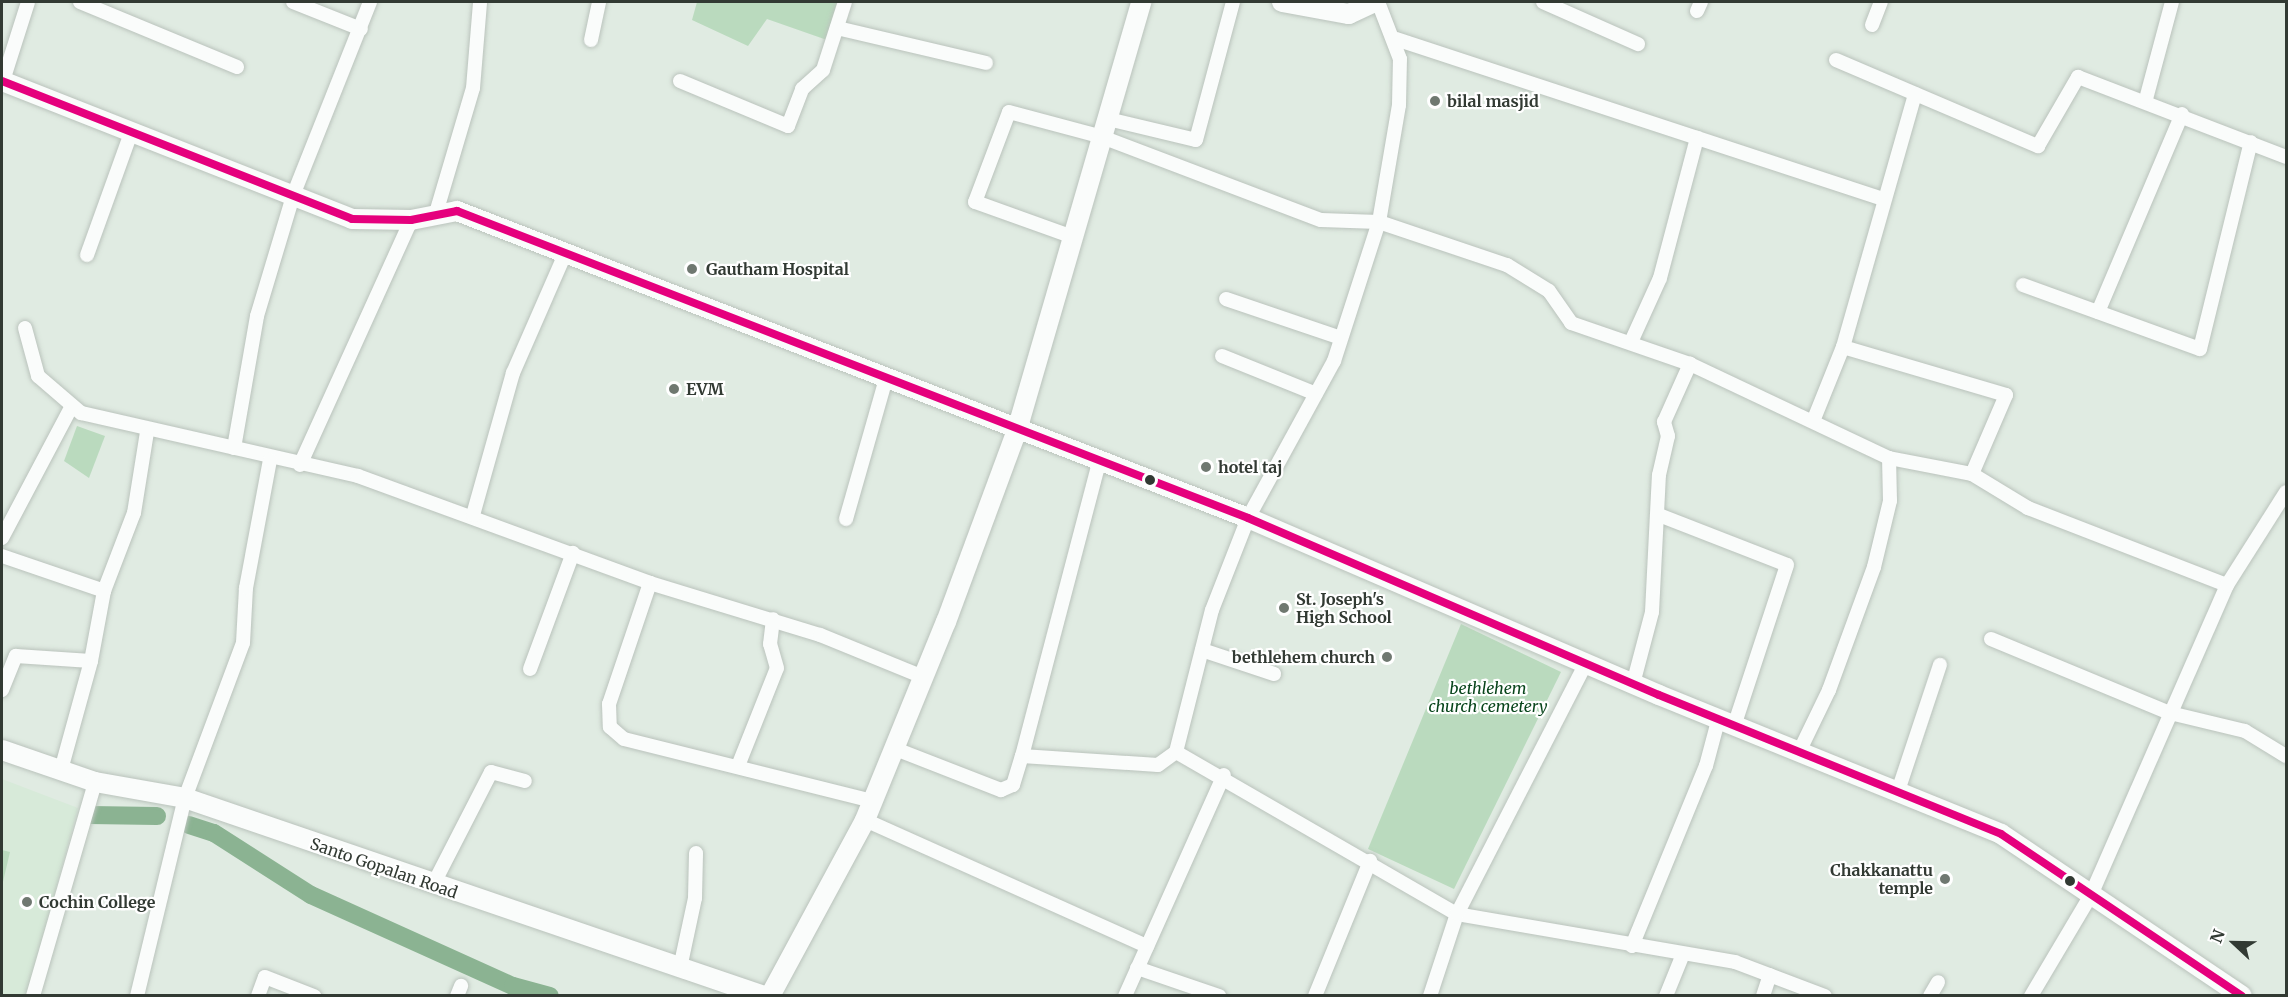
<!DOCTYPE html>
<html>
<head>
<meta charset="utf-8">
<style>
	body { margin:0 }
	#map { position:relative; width:2288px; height:997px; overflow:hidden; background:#e0ebe2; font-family:Merriweather,serif }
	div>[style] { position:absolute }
	.built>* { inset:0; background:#d7ead9 }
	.green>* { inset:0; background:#badabe }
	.canal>* { height:18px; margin:-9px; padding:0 9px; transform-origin:9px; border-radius:9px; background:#8bb392 }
	.roads { filter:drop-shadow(0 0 2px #bac3bc) drop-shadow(0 0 2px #bac3bc) }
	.street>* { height:14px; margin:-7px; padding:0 7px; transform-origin:7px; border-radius:7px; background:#fafcfb }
	.secondary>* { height:20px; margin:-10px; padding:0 10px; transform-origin:10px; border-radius:10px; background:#fafcfb }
	.bus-1>* { height:8px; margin:-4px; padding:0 4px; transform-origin:4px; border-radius:4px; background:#e5007d }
	.dots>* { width:16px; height:16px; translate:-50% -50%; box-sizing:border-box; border:3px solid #fff; border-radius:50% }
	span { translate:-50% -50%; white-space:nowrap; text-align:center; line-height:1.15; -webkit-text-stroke:4.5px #fff; paint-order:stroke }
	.poi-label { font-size:16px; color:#323a33; font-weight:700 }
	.left { translate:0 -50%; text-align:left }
	.right { translate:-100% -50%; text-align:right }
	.park-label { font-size:16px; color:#08451b; font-style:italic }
	.street-label { font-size:16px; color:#323a33 }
	.frame { position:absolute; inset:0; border:3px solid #323a33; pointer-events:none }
	.north { position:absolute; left:2204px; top:913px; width:60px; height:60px; -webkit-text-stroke:4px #fff; paint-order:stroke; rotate:292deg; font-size:16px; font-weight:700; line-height:24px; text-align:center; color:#323a33 }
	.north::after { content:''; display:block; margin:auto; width:21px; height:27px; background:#323a33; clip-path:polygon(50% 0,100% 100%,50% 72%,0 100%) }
</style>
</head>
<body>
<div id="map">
	<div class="built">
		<div style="clip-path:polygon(2px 779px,78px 808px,27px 995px,2px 995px)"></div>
	</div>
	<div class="green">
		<div style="clip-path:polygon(697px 2px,837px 2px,827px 40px,767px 19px,748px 46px,692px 20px)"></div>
		<div style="clip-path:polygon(77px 426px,105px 436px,89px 478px,64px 461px)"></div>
		<div style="clip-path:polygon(1461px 624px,1561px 672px,1454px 889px,1368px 849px)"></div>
		<div style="clip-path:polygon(2px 850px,10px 852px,2px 886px)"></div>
	</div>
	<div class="canal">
		<div style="left:90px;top:815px;width:67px;rotate:0.9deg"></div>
		<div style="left:189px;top:825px;width:26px;rotate:18deg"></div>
		<div style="left:214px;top:833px;width:115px;rotate:32.6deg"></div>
		<div style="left:311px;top:895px;width:222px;rotate:24.3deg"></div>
		<div style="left:513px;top:986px;width:38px;rotate:15deg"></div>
	</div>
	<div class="roads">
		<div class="street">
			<div style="left:80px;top:2px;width:170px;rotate:22.5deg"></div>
			<div style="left:293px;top:2px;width:73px;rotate:21.7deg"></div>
			<div style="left:1543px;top:2px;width:104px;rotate:23.9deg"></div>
			<div style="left:1697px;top:11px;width:10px;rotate:-66deg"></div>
			<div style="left:1872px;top:25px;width:25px;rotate:-69deg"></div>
			<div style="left:837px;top:28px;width:153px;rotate:13.2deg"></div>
			<div style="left:1396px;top:39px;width:513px;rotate:18.19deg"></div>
			<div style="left:591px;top:40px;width:39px;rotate:-78deg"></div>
			<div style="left:1836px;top:60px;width:220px;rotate:23.1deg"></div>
			<div style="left:2038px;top:146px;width:80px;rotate:-59.9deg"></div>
			<div style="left:2078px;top:77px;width:223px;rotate:21deg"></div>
			<div style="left:680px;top:81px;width:117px;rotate:22.6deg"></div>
			<div style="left:788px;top:126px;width:40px;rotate:-69deg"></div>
			<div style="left:802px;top:89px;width:28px;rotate:-42deg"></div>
			<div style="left:823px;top:70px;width:71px;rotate:-72.1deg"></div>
			<div style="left:2px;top:84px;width:86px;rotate:-72.4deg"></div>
			<div style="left:2146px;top:99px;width:100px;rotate:-75deg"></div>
			<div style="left:1108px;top:119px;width:90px;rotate:13.4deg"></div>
			<div style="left:1196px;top:140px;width:143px;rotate:-75deg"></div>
			<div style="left:436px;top:213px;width:130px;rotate:-73.5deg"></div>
			<div style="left:473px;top:88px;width:86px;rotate:-85.3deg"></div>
			<div style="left:1073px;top:237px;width:104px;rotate:-160.3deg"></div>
			<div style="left:975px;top:202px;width:96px;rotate:-69.3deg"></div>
			<div style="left:1009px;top:112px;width:96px;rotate:15deg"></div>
			<div style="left:1102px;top:137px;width:234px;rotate:20.8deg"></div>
			<div style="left:1321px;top:220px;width:58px;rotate:2deg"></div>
			<div style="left:1379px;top:222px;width:135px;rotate:18.6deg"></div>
			<div style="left:1507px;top:265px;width:49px;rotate:31.8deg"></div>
			<div style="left:1549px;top:291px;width:39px;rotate:55deg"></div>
			<div style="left:1571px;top:323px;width:126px;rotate:19deg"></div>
			<div style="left:1690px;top:364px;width:220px;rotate:25.3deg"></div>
			<div style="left:1889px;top:458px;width:85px;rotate:10.9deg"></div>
			<div style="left:1972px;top:474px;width:66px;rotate:31.3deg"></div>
			<div style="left:2028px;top:508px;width:213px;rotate:21.2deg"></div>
			<div style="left:87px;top:255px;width:133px;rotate:-70.2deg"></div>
			<div style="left:2023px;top:285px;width:188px;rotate:19.9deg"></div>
			<div style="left:2200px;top:349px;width:213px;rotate:-76.2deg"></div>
			<div style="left:1226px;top:299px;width:121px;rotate:18.7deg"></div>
			<div style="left:2098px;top:312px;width:215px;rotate:-67deg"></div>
			<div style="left:25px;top:328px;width:50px;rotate:74.8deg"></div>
			<div style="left:38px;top:376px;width:57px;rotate:40.7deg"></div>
			<div style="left:81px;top:413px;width:284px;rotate:12.8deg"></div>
			<div style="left:358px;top:476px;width:311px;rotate:20.1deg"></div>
			<div style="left:650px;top:583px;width:178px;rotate:17deg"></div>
			<div style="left:820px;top:635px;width:111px;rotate:22.2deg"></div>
			<div style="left:1631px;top:342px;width:70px;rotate:-65.6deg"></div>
			<div style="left:1660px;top:278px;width:145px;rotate:-75.2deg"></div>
			<div style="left:1843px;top:347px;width:170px;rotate:16.4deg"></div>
			<div style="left:2006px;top:395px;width:86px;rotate:113.3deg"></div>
			<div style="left:1222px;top:356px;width:101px;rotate:22deg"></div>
			<div style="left:1814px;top:419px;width:78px;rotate:-68.1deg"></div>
			<div style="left:1843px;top:347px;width:263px;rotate:-74.1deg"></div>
			<div style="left:234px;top:448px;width:134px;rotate:-80.1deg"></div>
			<div style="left:257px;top:316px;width:128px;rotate:-73.3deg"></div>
			<div style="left:294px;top:193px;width:206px;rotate:-68.3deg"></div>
			<div style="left:300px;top:465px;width:269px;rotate:-65.6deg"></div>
			<div style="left:473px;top:515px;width:148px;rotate:-74.3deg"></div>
			<div style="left:513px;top:373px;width:130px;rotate:-66.4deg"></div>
			<div style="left:1659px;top:515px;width:137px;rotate:21.3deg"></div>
			<div style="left:1787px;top:565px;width:166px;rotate:108.2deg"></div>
			<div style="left:846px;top:519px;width:146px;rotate:-74.1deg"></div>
			<div style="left:2px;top:538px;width:149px;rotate:-62.1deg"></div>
			<div style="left:2px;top:556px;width:108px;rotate:18.9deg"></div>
			<div style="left:104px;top:591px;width:84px;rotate:-69deg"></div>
			<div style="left:134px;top:513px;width:82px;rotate:-80.9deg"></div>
			<div style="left:650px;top:583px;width:128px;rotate:108.7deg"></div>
			<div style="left:609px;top:704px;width:23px;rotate:88deg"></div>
			<div style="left:610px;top:727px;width:18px;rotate:41deg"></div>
			<div style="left:624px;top:739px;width:257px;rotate:14deg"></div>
			<div style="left:1991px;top:639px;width:194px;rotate:22.5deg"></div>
			<div style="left:2170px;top:713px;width:77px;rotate:13.5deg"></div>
			<div style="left:2245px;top:731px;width:48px;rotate:31.4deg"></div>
			<div style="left:1202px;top:650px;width:76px;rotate:18.4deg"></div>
			<div style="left:530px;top:669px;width:124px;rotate:-69.7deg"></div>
			<div style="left:1633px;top:684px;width:74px;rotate:-75.2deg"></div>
			<div style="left:1652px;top:612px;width:137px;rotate:-87.1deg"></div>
			<div style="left:1659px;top:475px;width:40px;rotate:-77deg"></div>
			<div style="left:1668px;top:436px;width:15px;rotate:-106deg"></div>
			<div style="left:1664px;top:422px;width:64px;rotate:-65.9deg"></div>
			<div style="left:2px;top:690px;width:37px;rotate:-68deg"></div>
			<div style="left:16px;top:656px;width:75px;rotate:3.8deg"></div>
			<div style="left:91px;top:661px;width:71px;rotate:-79.5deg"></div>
			<div style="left:893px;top:748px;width:116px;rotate:21.3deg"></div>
			<div style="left:1001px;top:790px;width:13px;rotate:-23deg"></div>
			<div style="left:1013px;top:785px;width:30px;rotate:-73deg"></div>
			<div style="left:1022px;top:756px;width:136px;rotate:3.8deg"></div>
			<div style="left:1158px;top:765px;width:22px;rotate:-36deg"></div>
			<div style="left:1176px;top:752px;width:146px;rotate:-75.8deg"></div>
			<div style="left:1212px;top:610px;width:99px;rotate:-68.6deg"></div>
			<div style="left:1248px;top:518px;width:179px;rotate:-61.3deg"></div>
			<div style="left:1334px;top:361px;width:146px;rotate:-72.1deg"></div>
			<div style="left:1379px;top:222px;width:119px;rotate:-80.3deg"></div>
			<div style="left:1399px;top:105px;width:46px;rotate:-88.8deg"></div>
			<div style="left:1400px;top:59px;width:61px;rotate:-111.1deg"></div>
			<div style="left:1800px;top:750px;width:67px;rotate:-64.2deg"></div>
			<div style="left:1829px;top:690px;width:131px;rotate:-69.9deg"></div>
			<div style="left:1874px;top:567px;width:68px;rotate:-76.4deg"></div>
			<div style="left:1890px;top:501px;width:43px;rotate:-91.3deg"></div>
			<div style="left:1176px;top:752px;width:324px;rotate:30deg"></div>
			<div style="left:1457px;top:914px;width:282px;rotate:9.8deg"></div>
			<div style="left:1735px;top:962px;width:96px;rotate:20.7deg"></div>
			<div style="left:1022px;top:756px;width:304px;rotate:-75.3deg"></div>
			<div style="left:738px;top:766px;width:105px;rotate:-68.3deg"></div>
			<div style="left:777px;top:668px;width:25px;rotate:-106deg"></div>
			<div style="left:770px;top:644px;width:25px;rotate:-83deg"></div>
			<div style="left:61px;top:770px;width:113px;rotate:-74.6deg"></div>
			<div style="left:1898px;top:791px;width:133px;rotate:-71.6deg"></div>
			<div style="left:865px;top:820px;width:309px;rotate:24.1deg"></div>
			<div style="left:433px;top:885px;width:127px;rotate:-62.8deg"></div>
			<div style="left:491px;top:772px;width:35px;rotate:15deg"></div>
			<div style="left:1632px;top:946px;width:195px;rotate:-67.7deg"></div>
			<div style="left:1706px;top:766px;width:51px;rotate:-75.1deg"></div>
			<div style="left:680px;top:968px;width:72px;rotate:-77.9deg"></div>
			<div style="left:695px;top:898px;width:45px;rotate:-88.7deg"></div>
			<div style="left:1137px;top:968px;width:87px;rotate:18.9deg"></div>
			<div style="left:33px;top:996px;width:223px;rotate:-73.8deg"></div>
			<div style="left:137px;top:996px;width:204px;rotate:-76.4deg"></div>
			<div style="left:185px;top:798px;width:165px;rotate:-69.5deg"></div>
			<div style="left:243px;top:643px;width:55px;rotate:-86.9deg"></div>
			<div style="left:246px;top:588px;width:130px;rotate:-79.4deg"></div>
			<div style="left:258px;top:996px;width:20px;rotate:-70deg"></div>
			<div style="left:265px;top:977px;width:53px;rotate:21.2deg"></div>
			<div style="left:457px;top:996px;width:11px;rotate:-68deg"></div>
			<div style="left:1125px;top:996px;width:242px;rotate:-65.9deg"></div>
			<div style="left:1315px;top:996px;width:146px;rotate:-67.8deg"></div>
			<div style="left:1430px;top:996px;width:86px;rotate:-71.8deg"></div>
			<div style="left:1457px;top:914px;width:282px;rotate:-62.8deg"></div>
			<div style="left:1666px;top:996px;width:45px;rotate:-68deg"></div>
			<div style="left:1763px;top:996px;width:22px;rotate:-72deg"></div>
			<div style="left:1930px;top:996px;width:16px;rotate:-60deg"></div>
			<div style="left:2031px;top:996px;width:117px;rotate:-59.3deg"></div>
			<div style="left:2091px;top:895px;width:339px;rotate:-66.3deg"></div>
			<div style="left:2227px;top:585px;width:110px;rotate:-57.6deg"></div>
		</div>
		<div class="secondary">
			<div style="left:1282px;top:2px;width:68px;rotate:10.2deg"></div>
			<div style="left:1349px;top:14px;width:29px;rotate:-25deg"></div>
			<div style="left:2px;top:81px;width:376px;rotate:21.5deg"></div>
			<div style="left:352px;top:219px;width:59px;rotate:1deg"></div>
			<div style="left:411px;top:220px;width:47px;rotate:-11.1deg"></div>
			<div style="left:457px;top:211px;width:848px;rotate:21.21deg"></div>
			<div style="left:1248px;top:518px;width:447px;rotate:23.3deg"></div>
			<div style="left:1659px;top:695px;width:369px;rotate:22.1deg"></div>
			<div style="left:2001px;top:834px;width:290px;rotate:33.9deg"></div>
			<div style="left:2px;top:750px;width:98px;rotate:19deg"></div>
			<div style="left:95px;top:782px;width:91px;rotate:10.1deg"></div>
			<div style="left:185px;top:798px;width:612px;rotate:18.88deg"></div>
			<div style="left:770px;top:996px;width:200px;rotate:-61.6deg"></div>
			<div style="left:865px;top:820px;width:214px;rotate:-67.8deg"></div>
			<div style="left:946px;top:622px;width:205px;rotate:-69.7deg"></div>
			<div style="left:1017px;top:430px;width:446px;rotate:-73.8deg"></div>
		</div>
	</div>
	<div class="bus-1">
		<div style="left:2px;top:81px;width:376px;rotate:21.5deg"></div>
		<div style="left:352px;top:219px;width:59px;rotate:1deg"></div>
		<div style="left:411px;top:220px;width:47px;rotate:-11.1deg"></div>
		<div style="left:457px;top:211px;width:848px;rotate:21.21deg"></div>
		<div style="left:1248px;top:518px;width:447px;rotate:23.3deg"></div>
		<div style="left:1659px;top:695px;width:369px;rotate:22.1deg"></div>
		<div style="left:2001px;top:834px;width:290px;rotate:33.9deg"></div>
	</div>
	<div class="dots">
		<div style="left:1435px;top:101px;background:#6f7870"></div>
		<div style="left:692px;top:269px;background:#6f7870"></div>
		<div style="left:674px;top:389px;background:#6f7870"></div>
		<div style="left:1206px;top:467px;background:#6f7870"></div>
		<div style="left:1150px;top:480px;background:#323a33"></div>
		<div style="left:1284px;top:608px;background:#6f7870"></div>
		<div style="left:1387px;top:657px;background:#6f7870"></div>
		<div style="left:1945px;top:879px;background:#6f7870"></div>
		<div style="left:2070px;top:881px;background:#323a33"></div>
		<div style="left:27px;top:902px;background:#6f7870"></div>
	</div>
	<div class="poi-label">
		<span class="left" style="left:1447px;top:101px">bilal masjid</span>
		<span class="left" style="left:706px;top:269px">Gautham Hospital</span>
		<span class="left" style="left:686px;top:389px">EVM</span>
		<span class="left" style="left:1218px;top:467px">hotel taj</span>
		<span class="left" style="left:1296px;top:608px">St. Joseph's<br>High School</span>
		<span class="right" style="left:1375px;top:657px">bethlehem church</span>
		<span class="right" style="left:1933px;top:879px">Chakkanattu<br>temple</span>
		<span class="left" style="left:39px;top:902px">Cochin College</span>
	</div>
	<div class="park-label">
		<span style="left:1488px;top:697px">bethlehem<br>church cemetery</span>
	</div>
	<div class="street-label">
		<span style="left:384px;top:868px;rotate:19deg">Santo Gopalan Road</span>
	</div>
	<div class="frame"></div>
	<div class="north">N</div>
</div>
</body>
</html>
